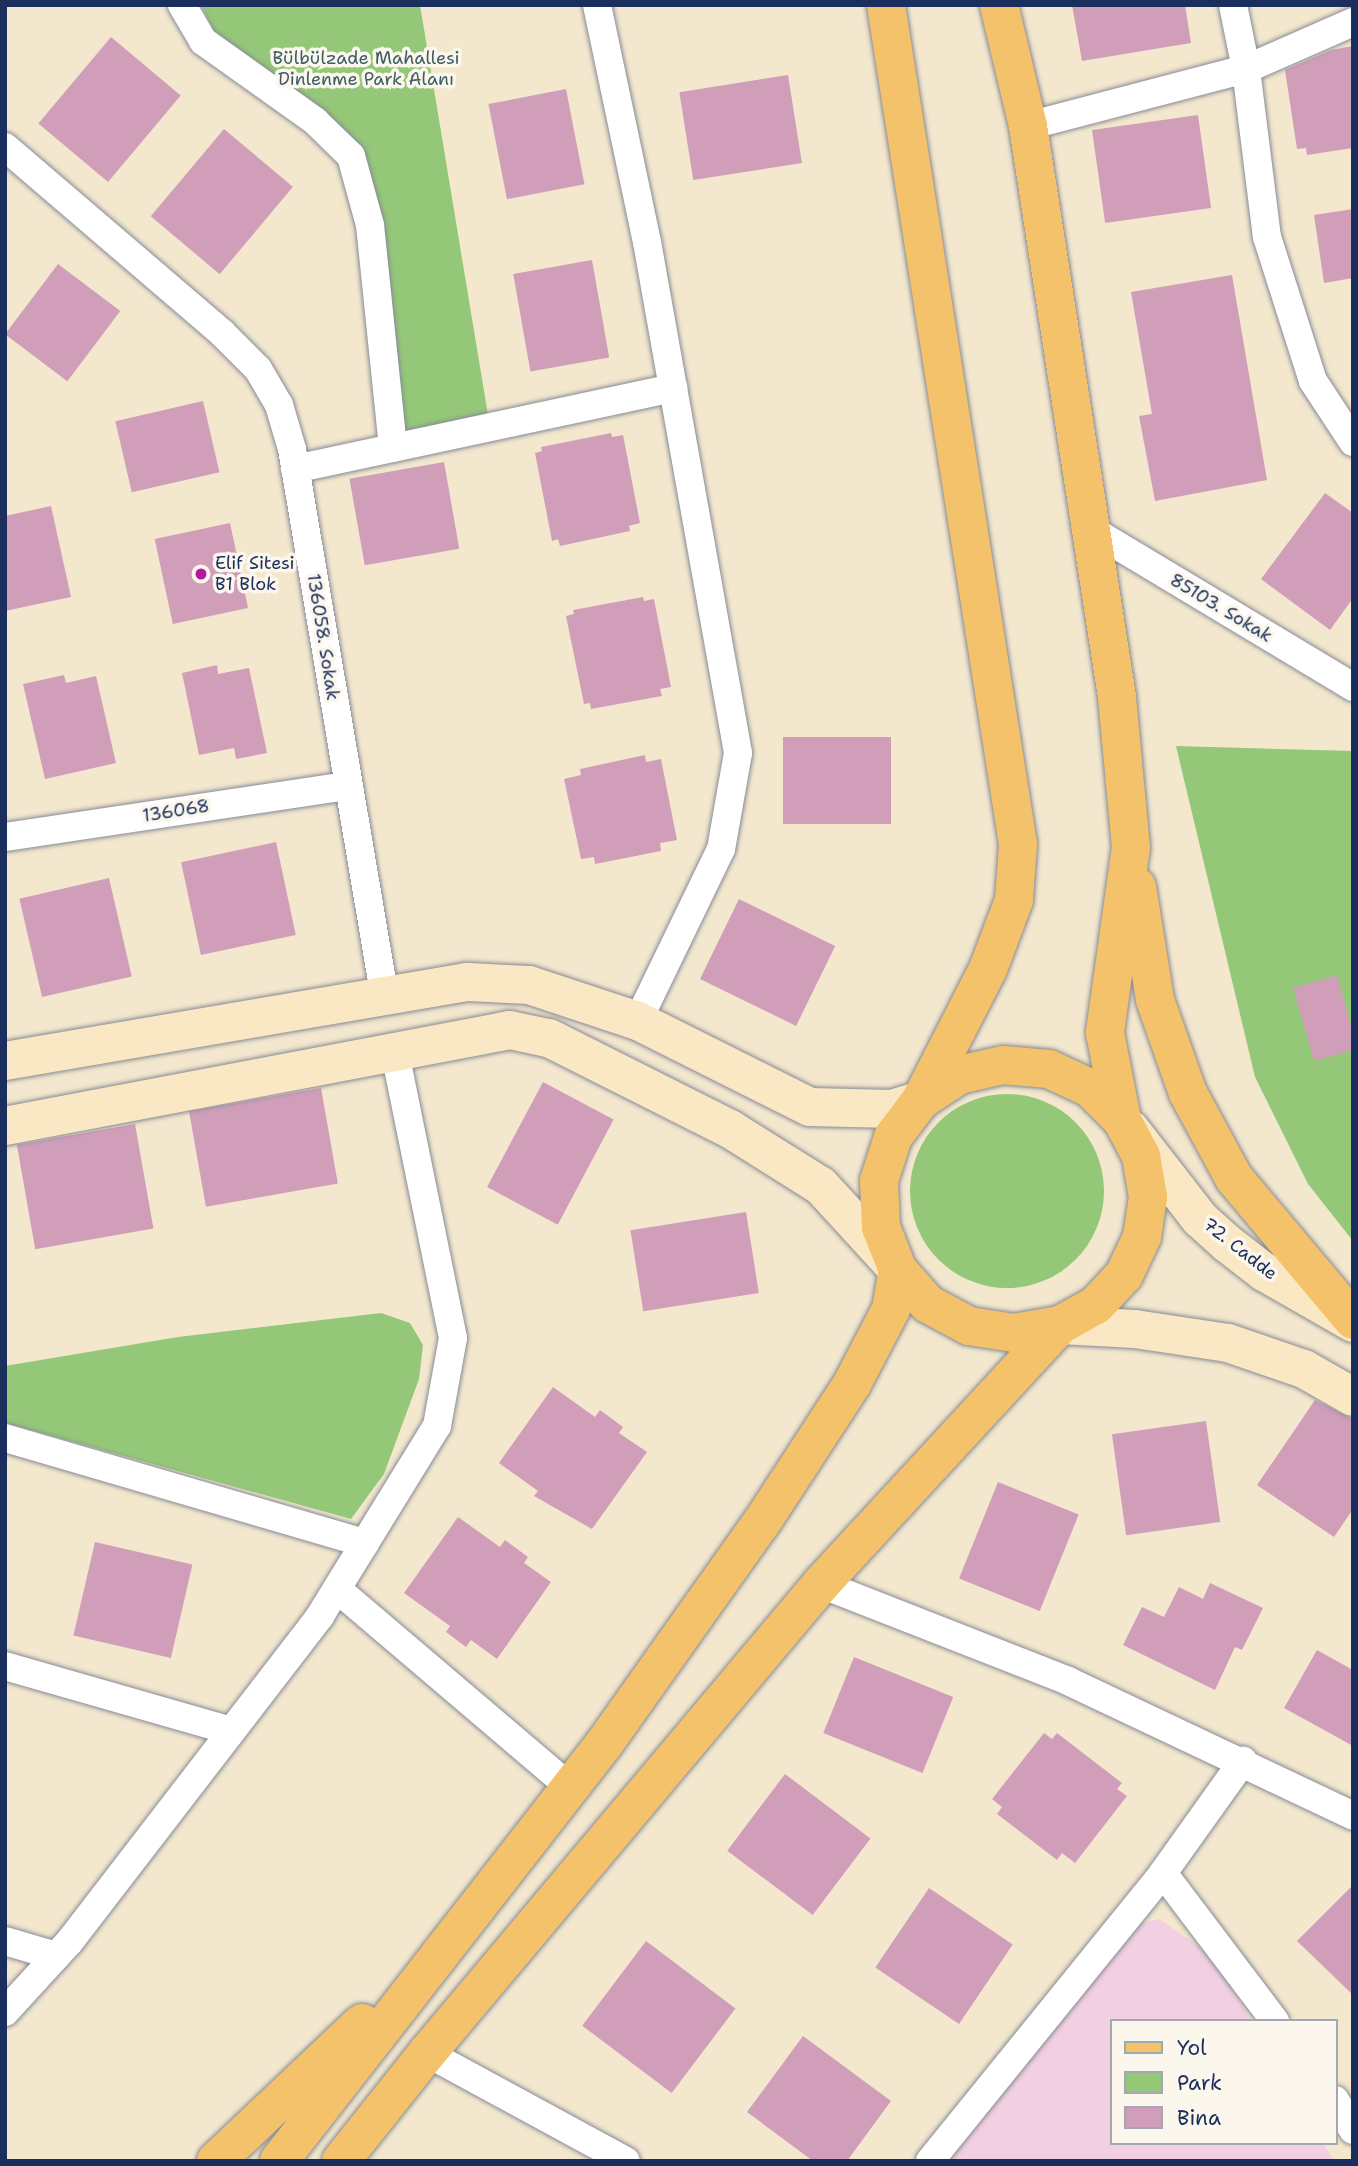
<!DOCTYPE html>
<html>
<head>
<meta charset="utf-8">
<style>
	body { margin:0 }
	#map { position:relative; width:1358px; height:2166px; overflow:hidden; background:#f3e7ce; font-family:"Shantell Sans",sans-serif }
	div>[style] { position:absolute }
	.built>* { inset:0; background:#f2cfe1 }
	.green>* { inset:0; background:#94c878 }
	.round { border-radius:50% }
	.building>* { inset:0; background:#d19eba; transform-origin:0 0 }
	.roads { filter:drop-shadow(0 0 2px #878b96) drop-shadow(0 0 2px #878b96) }
	.minor>* { height:28px; margin:-14px; padding:0 14px; transform-origin:14px; border-radius:14px; background:#fff }
	.secondary>* { height:38px; margin:-19px; padding:0 19px; transform-origin:19px; border-radius:19px; background:#fae7c3 }
	.primary>* { height:38px; margin:-19px; padding:0 19px; transform-origin:19px; border-radius:19px; background:#f3c26a }
	.dots>* { width:19px; height:19px; translate:-50% -50%; box-sizing:border-box; border:4px solid #fbf7ec; border-radius:50% }
	span { translate:-50% -50%; white-space:nowrap; text-align:center; line-height:1.15; -webkit-text-stroke:7px #fbf7ec; paint-order:stroke }
	.park-label { font-size:18px; color:#3f5d66 }
	.poi-label { font-size:18px; color:#1b2f5e }
	.left { translate:0 -50%; text-align:left }
	.street-label { font-size:18px; color:#1b2f5e }
	.frame { position:absolute; inset:0; border:7px solid #1b2f5e; pointer-events:none }
	.legend { position:absolute; left:1110px; top:2019px; width:228px; height:126px; box-sizing:border-box; background:#fbf7ec; border:2px solid #a1a7b3; margin:0; padding:9px 12px; list-style:none; font-size:21px; color:#1b2f5e }
	.legend li { display:flex; align-items:center; gap:14px; height:35px }
	.legend b { width:35px; border:2px solid #a1a7b3 }
</style>
</head>
<body>
<div id="map">
	<div class="built">
		<div style="clip-path:polygon(1159px 1919px,1213px 1956px,1251px 2021px,1111px 2021px,1111px 2143px,1323px 2143px,1334px 2161px,949px 2161px,1131px 1926px)"></div>
	</div>
	<div class="green">
		<div style="clip-path:polygon(201px 5px,420px 5px,488px 415px,404px 434px,355px 144px,215px 33px)"></div>
		<div style="clip-path:polygon(1176px 746px,1353px 751px,1353px 1241px,1308px 1184px,1255px 1077px)"></div>
		<div class="round" style="left:910px;top:1094px;width:194px;height:194px"></div>
		<div style="clip-path:polygon(381px 1313px,410px 1323px,423px 1345px,419px 1379px,384px 1474px,351px 1519px,5px 1423px,5px 1366px,178px 1337px)"></div>
	</div>
	<div class="building">
		<div style="clip-path:polygon(1072px 5px,1185px 5px,1191px 43px,1082px 61px)"></div>
		<div style="left:111px;top:37px;width:91px;height:113px;rotate:40deg"></div>
		<div style="clip-path:polygon(1353px 46px,1353px 148px,1307px 155px,1306px 148px,1297px 149px,1285px 70px,1331px 50px)"></div>
		<div style="left:788px;top:75px;width:89px;height:110px;rotate:81deg"></div>
		<div style="left:566px;top:89px;width:97px;height:79px;rotate:79deg"></div>
		<div style="left:1198px;top:115px;width:94px;height:107px;rotate:82deg"></div>
		<div style="left:224px;top:129px;width:90px;height:114px;rotate:40deg"></div>
		<div style="clip-path:polygon(1353px 209px,1353px 278px,1324px 283px,1314px 215px)"></div>
		<div style="left:592px;top:260px;width:99px;height:80px;rotate:80deg"></div>
		<div style="left:58px;top:264px;width:78px;height:88px;rotate:37deg"></div>
		<div style="clip-path:polygon(1232px 275px,1267px 480px,1155px 501px,1139px 416px,1152px 414px,1131px 292px)"></div>
		<div style="left:203px;top:401px;width:73px;height:90px;rotate:77deg"></div>
		<div style="clip-path:polygon(611px 433px,612px 437px,623px 435px,640px 523px,629px 526px,630px 531px,560px 546px,558px 539px,552px 541px,535px 453px,542px 451px,541px 447px)"></div>
		<div style="left:444px;top:462px;width:88px;height:96px;rotate:80deg"></div>
		<div style="clip-path:polygon(1325px 493px,1353px 513px,1353px 598px,1330px 630px,1261px 579px)"></div>
		<div style="clip-path:polygon(51px 506px,71px 597px,5px 611px,5px 516px)"></div>
		<div style="left:230px;top:523px;width:87px;height:77px;rotate:78deg"></div>
		<div style="clip-path:polygon(643px 597px,644px 601px,654px 599px,671px 687px,660px 689px,662px 696px,591px 709px,590px 703px,584px 704px,566px 616px,574px 614px,573px 610px)"></div>
		<div style="clip-path:polygon(217px 665px,218px 674px,249px 668px,267px 753px,236px 759px,234px 748px,199px 755px,182px 673px)"></div>
		<div style="clip-path:polygon(64px 675px,66px 683px,96px 676px,116px 763px,45px 779px,23px 684px)"></div>
		<div style="left:783px;top:737px;width:108px;height:87px"></div>
		<div style="clip-path:polygon(645px 755px,646px 762px,661px 759px,677px 840px,660px 843px,661px 851px,595px 864px,594px 857px,581px 859px,564px 779px,581px 775px,580px 769px)"></div>
		<div style="left:276px;top:842px;width:95px;height:97px;rotate:78deg"></div>
		<div style="left:109px;top:878px;width:101px;height:92px;rotate:77deg"></div>
		<div style="left:739px;top:899px;width:107px;height:89px;rotate:26deg"></div>
		<div style="clip-path:polygon(1337px 975px,1353px 1032px,1353px 1050px,1314px 1061px,1293px 988px)"></div>
		<div style="left:543px;top:1082px;width:80px;height:119px;rotate:28deg"></div>
		<div style="left:321px;top:1088px;width:97px;height:134px;rotate:80deg"></div>
		<div style="left:135px;top:1124px;width:106px;height:120px;rotate:80deg"></div>
		<div style="left:746px;top:1212px;width:82px;height:117px;rotate:81deg"></div>
		<div style="clip-path:polygon(553px 1387px,595px 1417px,600px 1410px,623px 1427px,619px 1433px,647px 1452px,592px 1529px,534px 1496px,538px 1491px,499px 1463px)"></div>
		<div style="clip-path:polygon(1315px 1400px,1353px 1419px,1353px 1509px,1334px 1537px,1257px 1485px)"></div>
		<div style="left:1206px;top:1421px;width:102px;height:95px;rotate:82deg"></div>
		<div style="left:998px;top:1482px;width:87px;height:104px;rotate:22deg"></div>
		<div style="clip-path:polygon(458px 1517px,500px 1547px,505px 1540px,528px 1557px,524px 1563px,551px 1582px,497px 1659px,471px 1640px,466px 1647px,446px 1632px,450px 1626px,404px 1593px)"></div>
		<div style="left:95px;top:1542px;width:100px;height:96px;rotate:13deg"></div>
		<div style="clip-path:polygon(1210px 1583px,1263px 1608px,1242px 1650px,1235px 1647px,1215px 1690px,1123px 1645px,1142px 1607px,1164px 1617px,1179px 1587px,1203px 1599px)"></div>
		<div style="clip-path:polygon(1317px 1650px,1353px 1670px,1353px 1746px,1284px 1708px)"></div>
		<div style="left:854px;top:1657px;width:107px;height:82px;rotate:22deg"></div>
		<div style="clip-path:polygon(1044px 1733px,1052px 1739px,1057px 1733px,1122px 1783px,1117px 1789px,1127px 1796px,1075px 1863px,1062px 1853px,1057px 1860px,997px 1814px,1002px 1807px,992px 1799px)"></div>
		<div style="left:785px;top:1774px;width:107px;height:96px;rotate:37deg"></div>
		<div style="clip-path:polygon(1353px 1885px,1353px 1995px,1297px 1941px)"></div>
		<div style="left:929px;top:1888px;width:101px;height:96px;rotate:34deg"></div>
		<div style="left:646px;top:1941px;width:112px;height:106px;rotate:37deg"></div>
		<div style="clip-path:polygon(803px 2036px,891px 2101px,847px 2161px,813px 2161px,747px 2112px)"></div>
	</div>
	<div class="roads">
		<div class="minor">
			<div style="left:182px;top:5px;width:42px;rotate:59.7deg"></div>
			<div style="left:203px;top:41px;width:138px;rotate:35.5deg"></div>
			<div style="left:315px;top:121px;width:50px;rotate:44.2deg"></div>
			<div style="left:351px;top:156px;width:72px;rotate:74.6deg"></div>
			<div style="left:370px;top:225px;width:224px;rotate:84.1deg"></div>
			<div style="left:597px;top:5px;width:242px;rotate:78.1deg"></div>
			<div style="left:647px;top:242px;width:519px;rotate:79.9deg"></div>
			<div style="left:738px;top:753px;width:97px;rotate:100deg"></div>
			<div style="left:721px;top:849px;width:191px;rotate:115.8deg"></div>
			<div style="left:1233px;top:5px;width:65px;rotate:78.5deg"></div>
			<div style="left:1246px;top:69px;width:169px;rotate:82.9deg"></div>
			<div style="left:1267px;top:237px;width:151px;rotate:72.3deg"></div>
			<div style="left:1313px;top:381px;width:73px;rotate:56.7deg"></div>
			<div style="left:1028px;top:126px;width:225px;rotate:-14.7deg"></div>
			<div style="left:1246px;top:69px;width:117px;rotate:-23.7deg"></div>
			<div style="left:5px;top:147px;width:286px;rotate:40.6deg"></div>
			<div style="left:222px;top:333px;width:51px;rotate:45deg"></div>
			<div style="left:258px;top:369px;width:42px;rotate:59.7deg"></div>
			<div style="left:279px;top:405px;width:46px;rotate:73.5deg"></div>
			<div style="left:292px;top:449px;width:552px;rotate:80.4deg"></div>
			<div style="left:295px;top:469px;width:387px;rotate:-12.1deg"></div>
			<div style="left:1090px;top:529px;width:307px;rotate:31deg"></div>
			<div style="left:5px;top:837px;width:346px;rotate:-8.5deg"></div>
			<div style="left:5px;top:1438px;width:375px;rotate:16.3deg"></div>
			<div style="left:821px;top:1584px;width:265px;rotate:21.4deg"></div>
			<div style="left:1068px;top:1681px;width:315px;rotate:25.3deg"></div>
			<div style="left:337px;top:1589px;width:306px;rotate:40.4deg"></div>
			<div style="left:5px;top:1666px;width:235px;rotate:16deg"></div>
			<div style="left:1163px;top:1873px;width:186px;rotate:52.9deg"></div>
			<div style="left:5px;top:1941px;width:53px;rotate:16.4deg"></div>
			<div style="left:5px;top:2012px;width:96px;rotate:-47.5deg"></div>
			<div style="left:70px;top:1941px;width:410px;rotate:-52.4deg"></div>
			<div style="left:320px;top:1616px;width:223px;rotate:-58.4deg"></div>
			<div style="left:437px;top:1426px;width:89px;rotate:-79.7deg"></div>
			<div style="left:453px;top:1338px;width:291px;rotate:-101.5deg"></div>
			<div style="left:427px;top:2053px;width:226px;rotate:28.5deg"></div>
			<div style="left:1335px;top:2100px;width:35px;rotate:59deg"></div>
			<div style="left:930px;top:2161px;width:370px;rotate:-51deg"></div>
			<div style="left:1163px;top:1873px;width:138px;rotate:-54.5deg"></div>
		</div>
		<div class="secondary">
			<div style="left:5px;top:1061px;width:470px;rotate:-9.7deg"></div>
			<div style="left:468px;top:982px;width:61px;rotate:2.8deg"></div>
			<div style="left:529px;top:985px;width:115px;rotate:18.3deg"></div>
			<div style="left:638px;top:1021px;width:192px;rotate:26.6deg"></div>
			<div style="left:810px;top:1107px;width:82px;rotate:1.4deg"></div>
			<div style="left:892px;top:1109px;width:30px;rotate:-17deg"></div>
			<div style="left:5px;top:1126px;width:514px;rotate:-10.76deg"></div>
			<div style="left:510px;top:1030px;width:40px;rotate:12deg"></div>
			<div style="left:549px;top:1038px;width:203px;rotate:26.7deg"></div>
			<div style="left:730px;top:1129px;width:107px;rotate:32.1deg"></div>
			<div style="left:821px;top:1186px;width:114px;rotate:47.5deg"></div>
			<div style="left:1130px;top:1129px;width:114px;rotate:52.1deg"></div>
			<div style="left:1200px;top:1219px;width:38px;rotate:42deg"></div>
			<div style="left:1228px;top:1244px;width:46px;rotate:37.9deg"></div>
			<div style="left:1264px;top:1272px;width:103px;rotate:29.8deg"></div>
			<div style="left:1060px;top:1325px;width:75px;rotate:3.1deg"></div>
			<div style="left:1135px;top:1329px;width:94px;rotate:8.6deg"></div>
			<div style="left:1228px;top:1343px;width:80px;rotate:18.9deg"></div>
			<div style="left:1304px;top:1369px;width:56px;rotate:29.7deg"></div>
		</div>
		<div class="primary">
			<div style="left:886px;top:5px;width:849px;rotate:81.06deg"></div>
			<div style="left:1018px;top:844px;width:56px;rotate:94.1deg"></div>
			<div style="left:1014px;top:900px;width:74px;rotate:110.6deg"></div>
			<div style="left:988px;top:969px;width:147px;rotate:117.1deg"></div>
			<div style="left:999px;top:5px;width:124px;rotate:76.5deg"></div>
			<div style="left:1028px;top:126px;width:578px;rotate:81.14deg"></div>
			<div style="left:1117px;top:697px;width:151px;rotate:84.7deg"></div>
			<div style="left:1131px;top:847px;width:188px;rotate:98deg"></div>
			<div style="left:1105px;top:1033px;width:89px;rotate:78.9deg"></div>
			<div style="left:1137px;top:887px;width:114px;rotate:80.9deg"></div>
			<div style="left:1155px;top:1000px;width:99px;rotate:70.5deg"></div>
			<div style="left:1188px;top:1093px;width:97px;rotate:61.6deg"></div>
			<div style="left:1234px;top:1178px;width:185px;rotate:50deg"></div>
			<div style="left:216px;top:2161px;width:201px;rotate:-43.4deg"></div>
			<div style="left:279px;top:2161px;width:529px;rotate:-52.07deg"></div>
			<div style="left:604px;top:1744px;width:272px;rotate:-54.6deg"></div>
			<div style="left:762px;top:1522px;width:165px;rotate:-56.9deg"></div>
			<div style="left:852px;top:1384px;width:85px;rotate:-62.5deg"></div>
			<div style="left:891px;top:1309px;width:40px;rotate:-80deg"></div>
			<div style="left:898px;top:1270px;width:46px;rotate:-111.6deg"></div>
			<div style="left:881px;top:1227px;width:46px;rotate:-92.5deg"></div>
			<div style="left:879px;top:1181px;width:46px;rotate:-72.3deg"></div>
			<div style="left:893px;top:1137px;width:46px;rotate:-52.9deg"></div>
			<div style="left:921px;top:1100px;width:45px;rotate:-33.3deg"></div>
			<div style="left:959px;top:1075px;width:45px;rotate:-12.8deg"></div>
			<div style="left:1003px;top:1065px;width:46px;rotate:5deg"></div>
			<div style="left:1049px;top:1069px;width:45px;rotate:24.9deg"></div>
			<div style="left:1090px;top:1088px;width:45px;rotate:45deg"></div>
			<div style="left:1122px;top:1120px;width:41px;rotate:62.2deg"></div>
			<div style="left:1141px;top:1156px;width:42px;rotate:80.3deg"></div>
			<div style="left:1148px;top:1197px;width:40px;rotate:98.5deg"></div>
			<div style="left:1142px;top:1237px;width:42px;rotate:115.3deg"></div>
			<div style="left:1124px;top:1275px;width:41px;rotate:133deg"></div>
			<div style="left:1096px;top:1305px;width:41px;rotate:150.9deg"></div>
			<div style="left:1060px;top:1325px;width:47px;rotate:170.1deg"></div>
			<div style="left:1014px;top:1333px;width:46px;rotate:-171.2deg"></div>
			<div style="left:969px;top:1326px;width:47px;rotate:-151.8deg"></div>
			<div style="left:928px;top:1304px;width:45px;rotate:-131.4deg"></div>
			<div style="left:341px;top:2161px;width:138px;rotate:-51.5deg"></div>
			<div style="left:427px;top:2053px;width:613px;rotate:-49.97deg"></div>
			<div style="left:821px;top:1584px;width:352px;rotate:-47.3deg"></div>
		</div>
	</div>
	<div class="dots">
		<div style="left:201px;top:574px;background:#b5179e"></div>
	</div>
	<div class="park-label">
		<span style="left:366px;top:69px">Bülbülzade Mahallesi<br>Dinlenme Park Alanı</span>
	</div>
	<div class="poi-label">
		<span class="left" style="left:215px;top:574px">Elif Sitesi<br>B1 Blok</span>
	</div>
	<div class="street-label">
		<span style="left:1221px;top:608px;rotate:31deg">85103. Sokak</span>
		<span style="left:323px;top:637px;rotate:81deg">136058. Sokak</span>
		<span style="left:176px;top:811px;rotate:-9deg">136068</span>
		<span style="left:1240px;top:1249px;rotate:38deg">72. Cadde</span>
	</div>
	<div class="frame"></div>
	<ul class="legend">
	<li><b style="height:9px;background:#f3c26a"></b>Yol</li>
	<li><b style="height:19px;background:#94c878"></b>Park</li>
	<li><b style="height:19px;background:#d19eba"></b>Bina</li>
	</ul>
</div>
</body>
</html>
